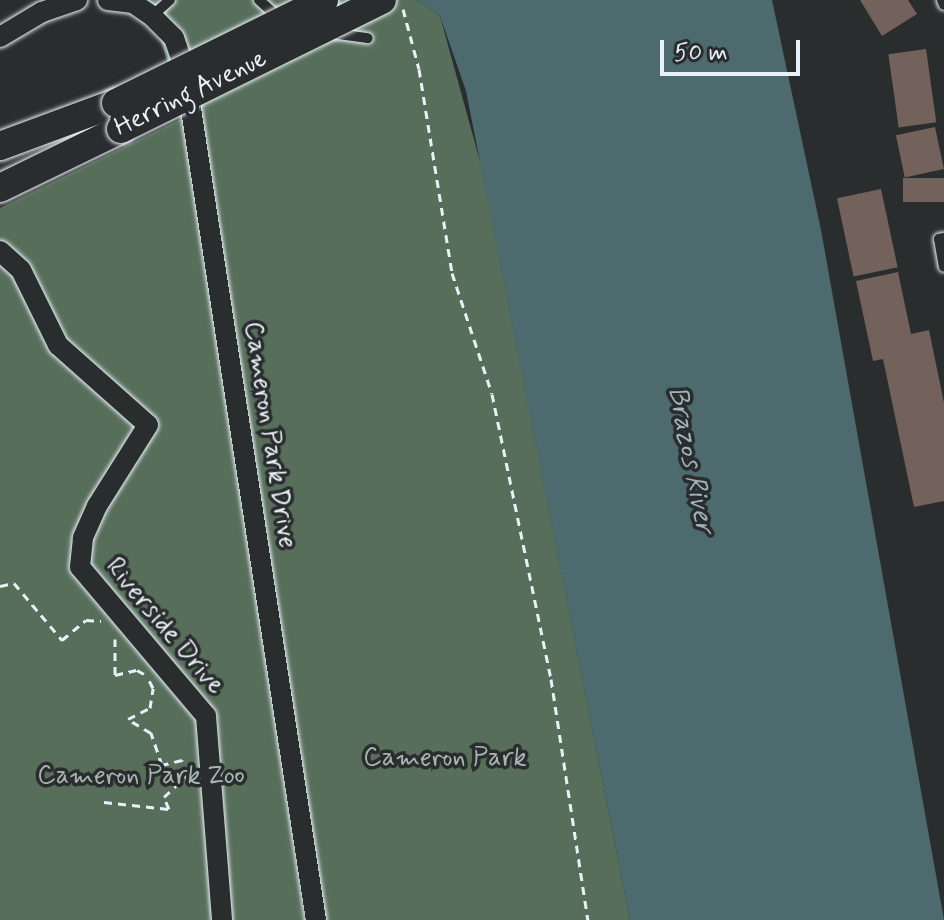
<!DOCTYPE html>
<html>
<head>
<meta charset="utf-8">
<style>
	body { margin:0 }
	#map { position:relative; width:944px; height:920px; overflow:hidden; background:#2a2d2e; font-family:Mynerve,sans-serif }
	div>[style] { position:absolute }
	.green>* { inset:0; background:#576e5a }
	.water>* { inset:0; background:#4d6b6f }
	.building>* { inset:0; background:#73615b; transform-origin:0 0 }
	.path>* { height:3px; margin-top:-1.5px; transform-origin:0; background:repeating-linear-gradient(90deg,#e8f1f8 0 8px,transparent 0 14px) }
	.roads { filter:drop-shadow(0 0 2px #e8f1f8) drop-shadow(0 0 2px #e8f1f8) }
	.lane>* { height:10px; margin:-5px; padding:0 5px; transform-origin:5px; border-radius:5px; background:#2a2d2e }
	.street>* { height:20px; margin:-10px; padding:0 10px; transform-origin:10px; border-radius:10px; background:#2a2d2e }
	.secondary>* { height:28px; margin:-14px; padding:0 14px; transform-origin:14px; border-radius:14px; background:#2a2d2e }
	.bridges { filter:drop-shadow(0 0 2px #e8f1f8) drop-shadow(0 0 2px #e8f1f8) }
	.secondary-bridge>* { height:28px; margin:-14px; padding:0 14px; transform-origin:14px; border-radius:14px; background:#2a2d2e }
	span { translate:-50% -50%; white-space:nowrap; text-align:center; line-height:1.15; -webkit-text-stroke:7px #2a2d2e; paint-order:stroke }
	.street-label { font-size:26px; color:#e8f1f8 }
	.park-label { font-size:26px; color:#a7b6b1 }
	.water-label { font-size:28px; color:#a2b5ba; font-style:italic }
	.scale { position:absolute; left:660px; top:40px; width:140px; height:36px; box-sizing:border-box; border:4px solid #e8f1f8; border-top:0; padding-left:10px; font-size:24px; line-height:28px; white-space:nowrap; color:#e8f1f8; -webkit-text-stroke:6px #2a2d2e; paint-order:stroke }
</style>
</head>
<body>
<div id="map">
	<div class="green">
		<div style="clip-path:polygon(147px 0,416px 0,440px 16px,481px 165px,630px 920px,321px 920px,202px 164px)"></div>
		<div style="clip-path:polygon(185px 117px,305px 920px,0 920px,0 208px)"></div>
	</div>
	<div class="water">
		<div style="clip-path:polygon(416px 0,772px 0,821px 230px,944px 920px,630px 920px,466px 91px,440px 16px)"></div>
	</div>
	<div class="building">
		<div style="clip-path:polygon(860px 0,908px 0,917px 14px,882px 36px)"></div>
		<div style="left:926px;top:49px;width:74px;height:38px;rotate:82deg"></div>
		<div style="left:935px;top:127px;width:43px;height:40px;rotate:78deg"></div>
		<div style="left:944px;top:178px;width:24px;height:41px;rotate:90deg"></div>
		<div style="left:881px;top:189px;width:80px;height:45px;rotate:78deg"></div>
		<div style="clip-path:polygon(898px 272px,911px 334px,929px 330px,944px 403px,944px 501px,914px 507px,883px 359px,873px 361px,856px 281px)"></div>
	</div>
	<div class="path">
		<div style="left:403px;top:9px;width:62px;rotate:75.1deg"></div>
		<div style="left:419px;top:69px;width:207px;rotate:80.8deg"></div>
		<div style="left:452px;top:273px;width:127px;rotate:71.7deg"></div>
		<div style="left:492px;top:394px;width:291px;rotate:78.3deg"></div>
		<div style="left:551px;top:679px;width:244px;rotate:81.3deg"></div>
		<div style="left:0;top:586px;width:14px;rotate:-12deg"></div>
		<div style="left:14px;top:583px;width:75px;rotate:49.9deg"></div>
		<div style="left:62px;top:640px;width:31px;rotate:-40deg"></div>
		<div style="left:86px;top:620px;width:15px;rotate:4deg"></div>
		<div style="left:115px;top:639px;width:36px;rotate:90deg"></div>
		<div style="left:115px;top:675px;width:23px;rotate:-13deg"></div>
		<div style="left:137px;top:670px;width:8px;rotate:30deg"></div>
		<div style="left:104px;top:802px;width:65px;rotate:6.1deg"></div>
		<div style="left:169px;top:809px;width:13px;rotate:-113deg"></div>
		<div style="left:164px;top:797px;width:35px;rotate:-43deg"></div>
		<div style="left:190px;top:773px;width:15px;rotate:-122deg"></div>
		<div style="left:182px;top:760px;width:21px;rotate:166deg"></div>
		<div style="left:162px;top:765px;width:34px;rotate:-109deg"></div>
		<div style="left:151px;top:733px;width:27px;rotate:-149deg"></div>
		<div style="left:128px;top:719px;width:25px;rotate:-27deg"></div>
		<div style="left:150px;top:708px;width:20px;rotate:-81deg"></div>
		<div style="left:153px;top:688px;width:9px;rotate:-117deg"></div>
	</div>
	<div class="roads">
		<div class="lane">
			<div style="left:259px;top:0;width:25px;rotate:42deg"></div>
			<div style="left:942px;top:0;width:5px;rotate:68deg"></div>
			<div style="left:152px;top:16px;width:24px;rotate:-42deg"></div>
			<div style="left:331px;top:33px;width:37px;rotate:8deg"></div>
			<div style="left:944px;top:238px;width:5px;rotate:169deg"></div>
			<div style="left:939px;top:239px;width:28px;rotate:80deg"></div>
		</div>
		<div class="street">
			<div style="left:108px;top:0;width:25px;rotate:7deg"></div>
			<div style="left:133px;top:3px;width:23px;rotate:34deg"></div>
			<div style="left:152px;top:16px;width:31px;rotate:45deg"></div>
			<div style="left:174px;top:38px;width:34px;rotate:71deg"></div>
			<div style="left:185px;top:70px;width:860px;rotate:81.24deg"></div>
			<div style="left:0;top:37px;width:49px;rotate:-30.8deg"></div>
			<div style="left:42px;top:12px;width:37px;rotate:-19deg"></div>
			<div style="left:0;top:251px;width:28px;rotate:42deg"></div>
			<div style="left:21px;top:270px;width:84px;rotate:63.7deg"></div>
			<div style="left:58px;top:345px;width:120px;rotate:41.6deg"></div>
			<div style="left:148px;top:425px;width:96px;rotate:122.2deg"></div>
			<div style="left:97px;top:506px;width:35px;rotate:114deg"></div>
			<div style="left:83px;top:538px;width:29px;rotate:96deg"></div>
			<div style="left:80px;top:567px;width:195px;rotate:49.8deg"></div>
			<div style="left:206px;top:716px;width:205px;rotate:85.5deg"></div>
		</div>
		<div class="secondary">
			<div style="left:0;top:146px;width:124px;rotate:-20.3deg"></div>
			<div style="left:0;top:188px;width:135px;rotate:-26deg"></div>
		</div>
	</div>
	<div class="bridges">
		<div class="secondary-bridge">
			<div style="left:116px;top:103px;width:232px;rotate:-26.3deg"></div>
			<div style="left:121px;top:129px;width:291px;rotate:-26.3deg"></div>
		</div>
	</div>
	<div class="street-label">
		<span style="left:191px;top:94px;rotate:-26deg">Herring Avenue</span>
		<span style="left:269px;top:435px;rotate:81deg">Cameron Park Drive</span>
		<span style="left:164px;top:627px;rotate:50deg">Riverside Drive</span>
	</div>
	<div class="park-label">
		<span style="left:445px;top:759px">Cameron Park</span>
		<span style="left:141px;top:777px">Cameron Park Zoo</span>
	</div>
	<div class="water-label">
		<span style="left:690px;top:460px;rotate:79deg">Brazos River</span>
	</div>
	<div class="scale">50 m</div>
</div>
</body>
</html>
